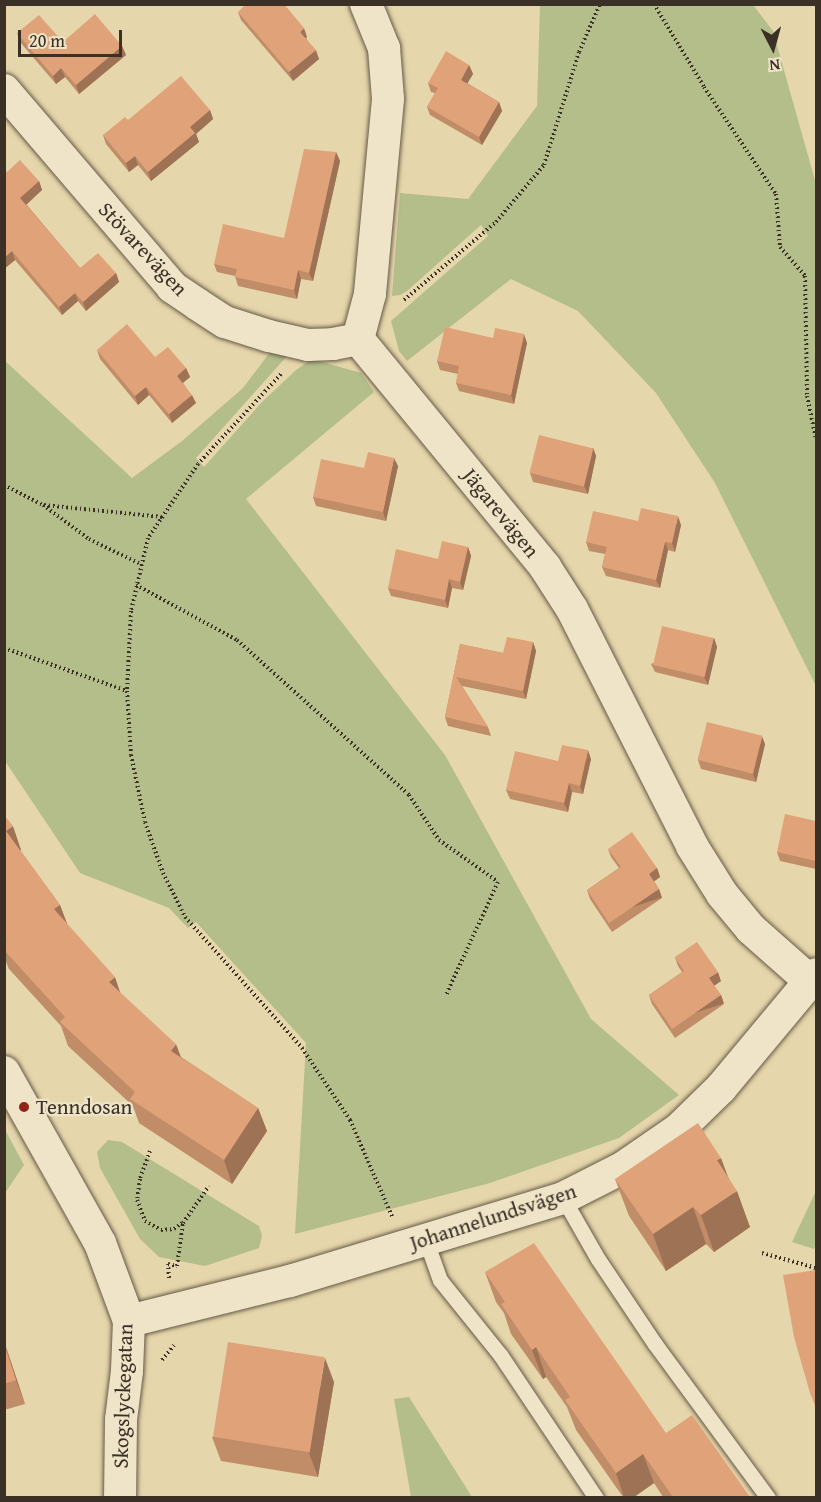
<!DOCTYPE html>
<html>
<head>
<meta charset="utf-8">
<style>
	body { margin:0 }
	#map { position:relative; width:821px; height:1502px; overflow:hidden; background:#e6d6ab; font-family:"Gentium Book Plus",serif }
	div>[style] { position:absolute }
	.green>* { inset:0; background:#b3be8b }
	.path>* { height:4px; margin-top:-2px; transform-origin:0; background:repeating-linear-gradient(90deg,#3a3025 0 1.5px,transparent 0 4.5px) }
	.roads { filter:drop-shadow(0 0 2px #655a46) drop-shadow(0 0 2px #655a46) }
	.service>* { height:15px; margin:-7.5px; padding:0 7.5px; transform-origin:7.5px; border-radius:7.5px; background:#efe4c8 }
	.minor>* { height:32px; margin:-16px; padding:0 16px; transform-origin:16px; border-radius:16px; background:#efe4c8 }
	.wall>* { inset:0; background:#c18c68 }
	.shaded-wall>* { inset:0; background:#9d7255; transform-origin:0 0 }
	.building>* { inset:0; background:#e0a379; transform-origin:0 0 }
	.dots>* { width:16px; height:16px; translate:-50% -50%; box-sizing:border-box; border:3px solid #efe4c8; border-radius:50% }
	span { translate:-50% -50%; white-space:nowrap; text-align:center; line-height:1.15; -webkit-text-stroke:4.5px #efe4c8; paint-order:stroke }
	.street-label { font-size:21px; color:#3a3025 }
	.poi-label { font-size:21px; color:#3a3025 }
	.left { translate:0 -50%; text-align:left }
	.frame { position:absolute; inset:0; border:6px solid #3a3025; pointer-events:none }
	.north { position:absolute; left:743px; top:18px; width:60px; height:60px; -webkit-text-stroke:4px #efe4c8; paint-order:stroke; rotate:174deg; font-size:16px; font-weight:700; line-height:24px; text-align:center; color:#3a3025 }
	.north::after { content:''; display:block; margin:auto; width:21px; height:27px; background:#3a3025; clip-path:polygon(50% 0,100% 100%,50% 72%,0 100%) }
	.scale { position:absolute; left:18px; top:30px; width:104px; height:27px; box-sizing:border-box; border:3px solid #3a3025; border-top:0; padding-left:8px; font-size:18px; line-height:21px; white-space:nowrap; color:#3a3025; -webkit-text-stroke:4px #efe4c8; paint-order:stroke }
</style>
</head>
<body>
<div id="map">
	<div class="green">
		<div style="clip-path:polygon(540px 5px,753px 5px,773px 31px,816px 184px,816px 686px,715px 483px,656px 393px,578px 311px,511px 279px,407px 361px,399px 351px,391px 321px,488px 236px,481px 225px,407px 291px,400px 295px,392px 296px,400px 193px,468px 199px,537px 106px)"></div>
		<div style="clip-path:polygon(271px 351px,288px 355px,196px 458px,204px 467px,262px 402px,296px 370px,312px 359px,361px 373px,374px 392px,246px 499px,445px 755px,591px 1019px,679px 1095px,619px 1138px,490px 1183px,295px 1234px,306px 1043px,196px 922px,188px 928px,169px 908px,80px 873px,5px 761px,4px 360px,132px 478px,182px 441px,243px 388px)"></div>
		<div style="clip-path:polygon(4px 1128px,24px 1165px,5px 1193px,4px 1193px)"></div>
		<div style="clip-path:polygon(108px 1140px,122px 1142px,259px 1226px,262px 1236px,259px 1248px,205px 1266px,159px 1257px,140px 1239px,100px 1168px,97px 1152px)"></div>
		<div style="clip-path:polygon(816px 1191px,816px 1242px,814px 1249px,792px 1242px)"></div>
		<div style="clip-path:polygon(409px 1397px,472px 1497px,411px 1497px,394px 1399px)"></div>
	</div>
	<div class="path">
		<div style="left:654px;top:4px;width:97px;rotate:58.9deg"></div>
		<div style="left:704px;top:87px;width:129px;rotate:56.1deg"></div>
		<div style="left:776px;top:194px;width:53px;rotate:85.7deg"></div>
		<div style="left:780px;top:247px;width:38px;rotate:49deg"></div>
		<div style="left:805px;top:276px;width:120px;rotate:89deg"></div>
		<div style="left:807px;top:396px;width:44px;rotate:78.2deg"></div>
		<div style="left:404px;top:300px;width:121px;rotate:-40.3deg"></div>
		<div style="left:496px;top:222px;width:75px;rotate:-49.9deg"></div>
		<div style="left:544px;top:165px;width:118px;rotate:-72.8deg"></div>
		<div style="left:579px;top:52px;width:52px;rotate:-66.4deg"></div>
		<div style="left:281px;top:374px;width:122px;rotate:132.7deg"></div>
		<div style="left:198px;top:464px;width:89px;rotate:124deg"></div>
		<div style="left:148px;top:538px;width:75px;rotate:103.1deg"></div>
		<div style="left:131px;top:611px;width:80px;rotate:92.9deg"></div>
		<div style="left:127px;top:691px;width:64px;rotate:86.4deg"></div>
		<div style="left:131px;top:755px;width:68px;rotate:78.2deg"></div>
		<div style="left:145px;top:822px;width:54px;rotate:70.6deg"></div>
		<div style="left:163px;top:873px;width:49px;rotate:63.4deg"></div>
		<div style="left:185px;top:917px;width:176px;rotate:48.2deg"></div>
		<div style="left:302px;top:1048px;width:87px;rotate:56.3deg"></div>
		<div style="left:350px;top:1120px;width:105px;rotate:66.4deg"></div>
		<div style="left:4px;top:485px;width:44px;rotate:27.1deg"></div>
		<div style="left:43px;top:505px;width:57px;rotate:36.5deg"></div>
		<div style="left:89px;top:539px;width:57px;rotate:26.1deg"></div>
		<div style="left:44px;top:505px;width:119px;rotate:5.8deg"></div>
		<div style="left:136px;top:585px;width:115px;rotate:28.6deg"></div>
		<div style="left:237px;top:640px;width:232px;rotate:42deg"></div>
		<div style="left:409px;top:795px;width:54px;rotate:56.3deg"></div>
		<div style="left:439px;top:840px;width:72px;rotate:35.4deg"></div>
		<div style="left:498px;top:882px;width:124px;rotate:114.7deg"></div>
		<div style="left:4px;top:648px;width:130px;rotate:19.3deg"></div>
		<div style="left:150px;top:1151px;width:30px;rotate:110deg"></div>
		<div style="left:140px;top:1179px;width:21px;rotate:98deg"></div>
		<div style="left:137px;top:1200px;width:22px;rotate:69deg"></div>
		<div style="left:145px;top:1221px;width:18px;rotate:29deg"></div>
		<div style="left:161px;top:1230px;width:13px;rotate:-4deg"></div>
		<div style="left:174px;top:1229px;width:10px;rotate:-37deg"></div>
		<div style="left:762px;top:1253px;width:56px;rotate:15.5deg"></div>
		<div style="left:169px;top:1278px;width:14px;rotate:-94deg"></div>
		<div style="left:168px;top:1264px;width:9px;rotate:13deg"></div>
		<div style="left:177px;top:1266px;width:43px;rotate:-82.1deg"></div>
		<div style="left:183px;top:1223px;width:45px;rotate:-54.9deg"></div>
		<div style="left:162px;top:1360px;width:19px;rotate:-51deg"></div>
	</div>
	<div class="roads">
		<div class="service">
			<div style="left:563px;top:1198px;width:70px;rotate:60.2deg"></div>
			<div style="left:598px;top:1259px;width:102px;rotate:56.2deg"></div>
			<div style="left:655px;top:1344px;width:191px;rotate:53.7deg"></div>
			<div style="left:426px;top:1241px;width:41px;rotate:70.3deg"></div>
			<div style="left:440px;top:1280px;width:97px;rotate:51.2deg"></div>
			<div style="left:501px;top:1356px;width:171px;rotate:56.2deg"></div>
		</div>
		<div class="minor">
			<div style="left:366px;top:4px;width:48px;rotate:67.8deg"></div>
			<div style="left:384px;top:48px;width:51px;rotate:85.5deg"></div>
			<div style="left:388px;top:99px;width:196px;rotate:95.3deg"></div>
			<div style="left:370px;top:294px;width:47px;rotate:104.9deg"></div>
			<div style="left:358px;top:339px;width:295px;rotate:50.6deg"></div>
			<div style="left:545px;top:567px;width:50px;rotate:57.3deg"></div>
			<div style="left:572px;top:609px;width:266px;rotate:63.1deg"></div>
			<div style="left:692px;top:846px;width:57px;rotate:58deg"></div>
			<div style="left:722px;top:894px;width:45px;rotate:50.4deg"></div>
			<div style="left:751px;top:929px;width:80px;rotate:41.5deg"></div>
			<div style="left:4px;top:90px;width:259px;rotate:49.5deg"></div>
			<div style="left:172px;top:287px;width:30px;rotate:34deg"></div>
			<div style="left:197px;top:304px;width:33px;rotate:33deg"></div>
			<div style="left:225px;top:322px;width:46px;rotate:17.7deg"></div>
			<div style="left:269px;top:336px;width:40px;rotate:13deg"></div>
			<div style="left:308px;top:345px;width:25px;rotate:-2deg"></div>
			<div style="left:333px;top:344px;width:25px;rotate:-11deg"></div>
			<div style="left:4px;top:1072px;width:196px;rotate:60.7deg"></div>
			<div style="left:100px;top:1243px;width:83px;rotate:69.6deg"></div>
			<div style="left:129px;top:1321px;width:50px;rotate:92.3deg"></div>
			<div style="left:127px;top:1371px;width:49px;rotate:97deg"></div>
			<div style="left:121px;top:1420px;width:78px;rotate:90.7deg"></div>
			<div style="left:129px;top:1321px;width:166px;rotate:-14deg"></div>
			<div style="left:290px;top:1281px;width:285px;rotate:-16.9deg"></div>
			<div style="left:563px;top:1198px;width:68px;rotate:-26.9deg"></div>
			<div style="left:624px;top:1167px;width:67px;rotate:-34.6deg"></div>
			<div style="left:679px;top:1129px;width:59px;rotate:-44.3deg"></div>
			<div style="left:721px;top:1088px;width:148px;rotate:-50.2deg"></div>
		</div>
	</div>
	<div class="wall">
		<div style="clip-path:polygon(238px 12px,307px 37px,306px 38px,319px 59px,293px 81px,241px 20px)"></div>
		<div style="clip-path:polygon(17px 33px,63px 42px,122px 46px,126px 55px,79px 94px,65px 77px,56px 84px,20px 42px)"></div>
		<div style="clip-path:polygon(469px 65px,473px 74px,467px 83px,499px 102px,502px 111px,482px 145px,430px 115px,427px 107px,435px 93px,431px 92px,428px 83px)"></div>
		<div style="clip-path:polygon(210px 110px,213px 119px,196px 134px,199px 142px,151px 181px,138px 165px,129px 172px,106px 144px,103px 135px,128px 120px)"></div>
		<div style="clip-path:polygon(336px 152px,340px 161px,313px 281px,301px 279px,297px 299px,238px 286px,235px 276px,217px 272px,214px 264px,284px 238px)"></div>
		<div style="clip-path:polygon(7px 172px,39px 181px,42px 190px,26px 204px,80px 268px,116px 273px,119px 282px,86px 311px,78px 301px,62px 315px,15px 260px,4px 269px)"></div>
		<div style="clip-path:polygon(493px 338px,527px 343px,514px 404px,459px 391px,456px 383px,458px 374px,440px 370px,437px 361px)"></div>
		<div style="clip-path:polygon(97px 350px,155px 357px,186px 368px,190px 377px,183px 383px,196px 403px,172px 423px,149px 395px,138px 405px,100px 359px)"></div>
		<div style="clip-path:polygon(593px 448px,596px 456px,588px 494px,533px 482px,530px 473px)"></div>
		<div style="clip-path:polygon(398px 466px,386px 521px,316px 506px,313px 497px,364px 468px)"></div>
		<div style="clip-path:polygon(638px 521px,681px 525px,675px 552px,668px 550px,660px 588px,606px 576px,602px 567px,605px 554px,589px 551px,586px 542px)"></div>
		<div style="clip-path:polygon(468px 547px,471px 556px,463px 590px,452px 588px,448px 608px,391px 596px,388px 588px,438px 559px)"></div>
		<div style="clip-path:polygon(714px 638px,717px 647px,708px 685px,655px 672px,651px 664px)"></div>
		<div style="clip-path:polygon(533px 642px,536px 651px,526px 699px,462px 686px,488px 727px,491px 736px,448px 726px,445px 717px,460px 644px,503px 653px)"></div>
		<div style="clip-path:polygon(765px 744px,756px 782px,701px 769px,698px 760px)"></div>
		<div style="clip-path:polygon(591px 759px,583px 794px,572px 792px,568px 812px,510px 799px,506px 790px,558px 761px)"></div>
		<div style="clip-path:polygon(4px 815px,21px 850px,20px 850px,60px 905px,67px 924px,120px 993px,181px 1057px,258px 1108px,267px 1131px,232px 1184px,139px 1123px,133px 1106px,68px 1046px,61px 1026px,9px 969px,4px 957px)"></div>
		<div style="clip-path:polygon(816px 821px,816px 869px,780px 861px,777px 852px)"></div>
		<div style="clip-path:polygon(608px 849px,657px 868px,660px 877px,654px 881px,659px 889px,662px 898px,612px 932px,590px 899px,587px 890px,619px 868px,611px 857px)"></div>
		<div style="clip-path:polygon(675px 957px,721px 981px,714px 986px,721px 995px,724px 1004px,675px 1038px,652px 1004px,649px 995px,682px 972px,678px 966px)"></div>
		<div style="clip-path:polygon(728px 1177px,750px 1227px,714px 1252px,706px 1244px,666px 1271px,629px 1216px,615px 1179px)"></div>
		<div style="clip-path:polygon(485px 1272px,666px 1433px,750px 1497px,663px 1497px,654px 1483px,634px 1497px,623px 1497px,576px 1430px,567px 1407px,546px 1377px,543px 1379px,511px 1334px,504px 1313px,496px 1302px)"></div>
		<div style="clip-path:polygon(4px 1341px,25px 1404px,4px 1410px)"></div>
		<div style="clip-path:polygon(334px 1382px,318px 1477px,221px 1461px,212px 1437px)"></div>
	</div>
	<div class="shaded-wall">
		<div style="clip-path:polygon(304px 28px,307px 37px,303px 40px,300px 32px)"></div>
		<div style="clip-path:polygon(122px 46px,126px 55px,79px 94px,76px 85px)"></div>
		<div style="clip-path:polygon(316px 50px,319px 59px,293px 81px,289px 72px)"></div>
		<div style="clip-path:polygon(469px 65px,473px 74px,464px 89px,461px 80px)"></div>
		<div style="clip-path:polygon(61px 68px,65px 77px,56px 84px,53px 76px)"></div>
		<div style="clip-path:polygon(499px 102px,502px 111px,482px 145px,479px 137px)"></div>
		<div style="clip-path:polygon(210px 110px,213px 119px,196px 134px,199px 142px,151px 181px,148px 172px,190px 127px)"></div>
		<div style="clip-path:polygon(336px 152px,340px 161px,313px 281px,309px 273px)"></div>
		<div style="clip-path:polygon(135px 156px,138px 165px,129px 172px,126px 163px)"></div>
		<div style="clip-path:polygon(39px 181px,42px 190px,24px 207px,20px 198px)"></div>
		<div style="clip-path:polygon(12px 251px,15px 260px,4px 269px,4px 258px)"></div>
		<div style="clip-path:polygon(298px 270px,301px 279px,297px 299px,294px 290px)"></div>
		<div style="clip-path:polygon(116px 273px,119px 282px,86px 311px,83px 302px)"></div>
		<div style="clip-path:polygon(75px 293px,78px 301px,62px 315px,59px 307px)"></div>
		<div style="clip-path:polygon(524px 334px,527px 343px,514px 404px,511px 395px)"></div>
		<div style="clip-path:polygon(186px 368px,190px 377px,180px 385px,177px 376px)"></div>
		<div style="clip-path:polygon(146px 387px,149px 395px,138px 405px,135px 396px)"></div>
		<div style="clip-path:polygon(192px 395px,196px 403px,172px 423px,169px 414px)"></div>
		<div style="clip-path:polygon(593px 448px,596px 456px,588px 494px,584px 486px)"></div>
		<div style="clip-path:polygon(394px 458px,398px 466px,386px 521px,383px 512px)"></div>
		<div style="clip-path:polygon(678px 516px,681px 525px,675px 552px,672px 543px)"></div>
		<div style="clip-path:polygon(665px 542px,668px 550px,660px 588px,656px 580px)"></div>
		<div style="clip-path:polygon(468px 547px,471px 556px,463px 590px,460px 582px)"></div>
		<div style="clip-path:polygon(449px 579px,452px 588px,448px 608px,445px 600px)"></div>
		<div style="clip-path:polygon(714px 638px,717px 647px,708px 685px,704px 677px)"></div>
		<div style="clip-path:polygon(533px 642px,536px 651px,526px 699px,523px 691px)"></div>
		<div style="clip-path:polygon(762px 736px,765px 744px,756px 782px,753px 774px)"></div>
		<div style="clip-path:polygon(588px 750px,591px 759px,583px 794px,580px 786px)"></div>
		<div style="clip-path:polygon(569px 783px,572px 792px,568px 812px,564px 803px)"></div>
		<div style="clip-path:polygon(13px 826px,21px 850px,15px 855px,6px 831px)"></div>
		<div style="clip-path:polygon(657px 868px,660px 877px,652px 883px,649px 874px)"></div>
		<div style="left:659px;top:889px;width:9px;height:60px;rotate:72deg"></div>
		<div style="clip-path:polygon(60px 905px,69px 929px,54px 909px)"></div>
		<div style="clip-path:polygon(718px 972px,721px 981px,712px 987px,709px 978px)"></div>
		<div style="clip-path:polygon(115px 977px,123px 1001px,109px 982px)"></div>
		<div style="left:721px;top:995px;width:9px;height:60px;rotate:72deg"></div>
		<div style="clip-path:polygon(176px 1044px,185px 1068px,171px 1051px)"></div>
		<div style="clip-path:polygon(258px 1108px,267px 1131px,232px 1184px,224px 1160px)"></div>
		<div style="clip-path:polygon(721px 1158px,734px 1193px,737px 1191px,750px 1227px,714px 1252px,701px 1215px,717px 1160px)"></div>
		<div style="clip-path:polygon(693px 1207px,706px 1244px,666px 1271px,653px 1234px)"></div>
		<div style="clip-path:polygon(4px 1341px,25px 1404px,16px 1380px)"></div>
		<div style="clip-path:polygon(536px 1347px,546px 1377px,543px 1379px,532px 1350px)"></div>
		<div style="clip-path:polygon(325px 1358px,334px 1382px,318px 1477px,309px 1453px)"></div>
		<div style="clip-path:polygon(643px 1454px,654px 1483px,634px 1497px,624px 1497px,616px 1473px)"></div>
	</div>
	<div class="building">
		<div style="clip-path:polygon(246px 4px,284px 4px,304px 28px,300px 32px,316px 50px,289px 72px,238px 12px)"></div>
		<div style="clip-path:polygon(95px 14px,122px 46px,76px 85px,61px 68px,53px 76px,17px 33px,39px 15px,63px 42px)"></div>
		<div style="clip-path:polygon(446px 51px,469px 65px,461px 80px,499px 102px,479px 137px,427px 107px,438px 88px,428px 83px)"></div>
		<div style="clip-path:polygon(181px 76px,210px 110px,190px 127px,195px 133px,148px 172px,135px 156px,126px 163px,103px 135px,125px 117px,128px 120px)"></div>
		<div style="clip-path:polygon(304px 149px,336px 152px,309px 273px,298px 270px,294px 290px,235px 277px,237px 269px,214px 264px,223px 224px,284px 238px)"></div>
		<div style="clip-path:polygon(20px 160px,39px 181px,20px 198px,80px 268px,98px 253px,116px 273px,83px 302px,75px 293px,59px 307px,12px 251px,4px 258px,4px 169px,7px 172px)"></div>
		<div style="clip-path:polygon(127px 324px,155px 357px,168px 347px,186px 368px,177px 376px,192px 395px,169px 414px,146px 387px,135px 396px,97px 350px)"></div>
		<div style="clip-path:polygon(445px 327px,493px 338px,495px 328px,524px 334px,511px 395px,456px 383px,459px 366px,437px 361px)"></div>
		<div style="left:539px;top:435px;width:56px;height:39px;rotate:14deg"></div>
		<div style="clip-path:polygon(368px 452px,394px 458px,383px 512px,313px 497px,321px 459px,364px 468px)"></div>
		<div style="clip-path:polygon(641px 508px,678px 516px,672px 543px,665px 542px,656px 580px,602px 567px,607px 547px,586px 542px,593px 511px,638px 521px)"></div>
		<div style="clip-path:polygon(442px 541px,468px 547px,460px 582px,449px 579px,445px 600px,388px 588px,396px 549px,438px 559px)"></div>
		<div style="left:662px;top:626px;width:53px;height:40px;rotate:13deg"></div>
		<div style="clip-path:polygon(507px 637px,533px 642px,523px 691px,456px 677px,488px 727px,445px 717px,460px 644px,503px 653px)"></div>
		<div style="left:707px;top:722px;width:57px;height:39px;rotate:14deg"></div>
		<div style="clip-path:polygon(562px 745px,588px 750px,580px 786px,569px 783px,564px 803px,506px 790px,515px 751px,558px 761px)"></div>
		<div style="clip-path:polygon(785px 814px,816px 821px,816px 861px,777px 852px)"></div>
		<div style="clip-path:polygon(4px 815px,13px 826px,6px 831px,60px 905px,54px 909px,115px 977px,109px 982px,176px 1044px,171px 1051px,258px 1108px,224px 1160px,130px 1099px,135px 1092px,60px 1022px,65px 1017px,4px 950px,4px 942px,7px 940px,4px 937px)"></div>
		<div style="clip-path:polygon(632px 832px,657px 868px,649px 874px,659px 889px,609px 923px,587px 890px,621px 867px,608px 849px)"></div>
		<div style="clip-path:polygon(697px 942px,718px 972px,709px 978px,721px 995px,672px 1029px,649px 995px,684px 971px,675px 957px)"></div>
		<div style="clip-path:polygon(698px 1123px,721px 1158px,717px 1160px,737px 1191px,701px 1215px,693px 1207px,653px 1234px,615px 1179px)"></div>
		<div style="clip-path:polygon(534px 1243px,666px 1433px,692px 1415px,750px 1497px,673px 1497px,643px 1454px,616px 1473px,565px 1400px,570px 1397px,536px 1347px,532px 1350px,501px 1304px,505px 1302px,485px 1272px)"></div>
		<div style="clip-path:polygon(816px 1270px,816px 1408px,810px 1393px,794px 1337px,783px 1275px)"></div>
		<div style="left:228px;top:1342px;width:98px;height:96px;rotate:9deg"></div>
		<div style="clip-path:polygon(4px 1344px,16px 1380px,4px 1384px)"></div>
	</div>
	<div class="dots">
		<div style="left:24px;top:1107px;background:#8f2418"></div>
	</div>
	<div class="street-label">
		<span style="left:143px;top:249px;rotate:47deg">Stövarevägen</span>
		<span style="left:501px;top:513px;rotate:51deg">Jägarevägen</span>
		<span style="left:493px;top:1217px;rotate:-18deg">Johannelundsvägen</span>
		<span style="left:123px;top:1396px;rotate:-88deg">Skogslyckegatan</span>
	</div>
	<div class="poi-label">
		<span class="left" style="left:36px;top:1107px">Tenndosan</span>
	</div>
	<div class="frame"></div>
	<div class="north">N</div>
	<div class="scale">20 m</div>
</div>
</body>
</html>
